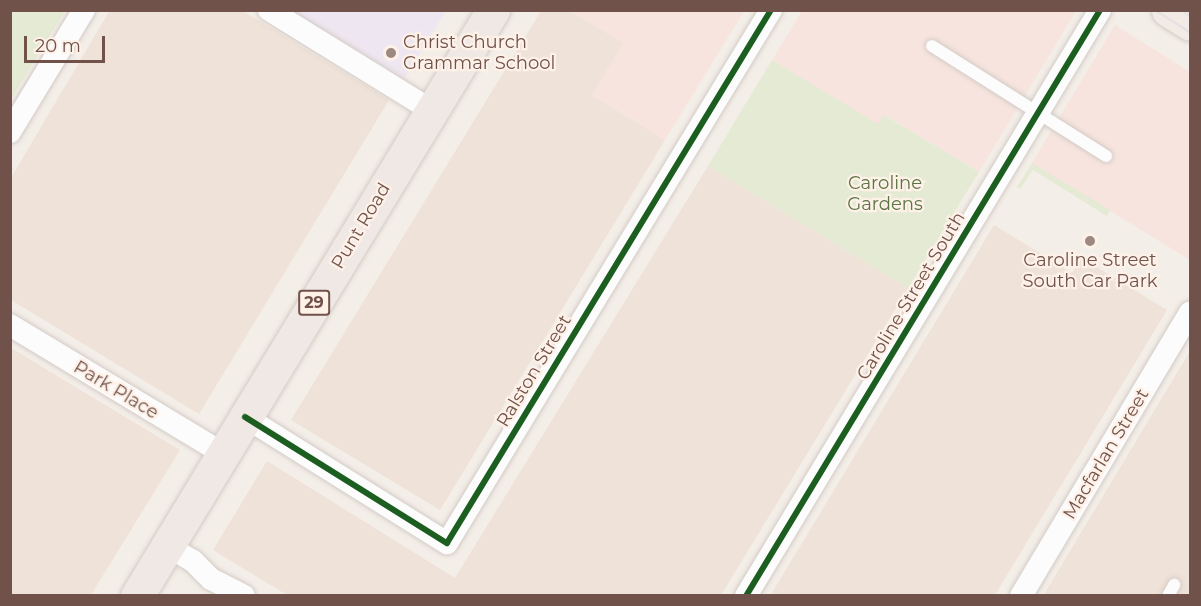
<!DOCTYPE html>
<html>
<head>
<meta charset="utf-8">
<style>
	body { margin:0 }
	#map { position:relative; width:1201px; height:606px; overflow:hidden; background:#f4eee8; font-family:Montserrat,sans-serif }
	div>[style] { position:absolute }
	.residential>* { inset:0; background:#efe2d8 }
	.commercial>* { inset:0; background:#f7e4de }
	.education>* { inset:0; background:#eee6f0 }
	.green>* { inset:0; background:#e4ead3 }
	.roads { filter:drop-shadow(0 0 2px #d3cbc6) drop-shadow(0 0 2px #d3cbc6) }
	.service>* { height:12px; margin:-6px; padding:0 6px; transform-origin:6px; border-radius:6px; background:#fdfcfc }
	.minor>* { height:22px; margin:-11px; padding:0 11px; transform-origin:11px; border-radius:11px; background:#fdfcfc }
	.primary>* { height:33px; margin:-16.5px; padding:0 16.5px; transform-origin:16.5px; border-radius:16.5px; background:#f1eae5 }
	.trunk>* { height:33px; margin:-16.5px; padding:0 16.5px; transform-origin:16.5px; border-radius:16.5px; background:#f0e8e4 }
	.tram>* { height:1.5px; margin:-0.75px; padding:0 0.75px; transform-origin:0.75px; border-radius:0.75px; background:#e3e0e4 }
	.cycleway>* { height:6px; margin:-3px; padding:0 3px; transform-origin:3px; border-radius:3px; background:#1b5e20 }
	.dots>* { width:16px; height:16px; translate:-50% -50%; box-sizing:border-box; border:3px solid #fef1e8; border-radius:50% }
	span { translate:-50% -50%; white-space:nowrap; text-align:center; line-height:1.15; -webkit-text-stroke:4.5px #fef1e8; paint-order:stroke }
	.shield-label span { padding:2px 4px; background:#fef1e8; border:2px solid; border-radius:4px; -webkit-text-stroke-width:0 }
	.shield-label { font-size:16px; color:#70524b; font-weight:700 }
	.poi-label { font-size:18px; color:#70524b }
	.left { translate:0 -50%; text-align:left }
	.park-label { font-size:18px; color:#5b7543 }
	.street-label { font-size:18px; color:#70524b }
	.frame { position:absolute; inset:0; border:12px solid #70524b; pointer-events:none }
	.scale { position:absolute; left:24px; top:36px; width:81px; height:27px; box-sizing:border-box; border:3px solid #70524b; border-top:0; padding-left:8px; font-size:18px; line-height:21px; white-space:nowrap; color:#70524b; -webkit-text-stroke:4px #fef1e8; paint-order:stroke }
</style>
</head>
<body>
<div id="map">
	<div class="residential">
		<div style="clip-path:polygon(110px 10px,243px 11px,389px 100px,199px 414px,11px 300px,11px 178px)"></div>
		<div style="clip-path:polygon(541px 11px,570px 11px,624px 43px,592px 95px,665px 140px,440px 510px,291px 420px)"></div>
		<div style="clip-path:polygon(708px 166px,908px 288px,721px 595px,287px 595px,213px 550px,267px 461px,455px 578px)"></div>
		<div style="clip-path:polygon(994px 225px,1072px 273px,1082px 258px,1167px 310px,995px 595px,770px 596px)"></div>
		<div style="clip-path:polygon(11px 348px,180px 450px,91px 595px,11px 595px)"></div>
		<div style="clip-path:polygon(1190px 351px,1190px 595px,1173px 595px,1180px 583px,1174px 580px,1165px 595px,1043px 596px)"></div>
	</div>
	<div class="commercial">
		<div style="clip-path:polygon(570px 11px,744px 11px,665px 140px,592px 95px,623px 43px)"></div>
		<div style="clip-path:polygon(802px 11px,1076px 11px,979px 172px,885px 115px,878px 125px,772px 60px)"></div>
		<div style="clip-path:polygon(1115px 25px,1190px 72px,1190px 260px,1032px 163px)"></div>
	</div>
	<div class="education">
		<div style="clip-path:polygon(290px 11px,446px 11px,404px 79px)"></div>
	</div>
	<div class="green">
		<div style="clip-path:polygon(11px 10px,65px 11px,11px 99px,10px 11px)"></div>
		<div style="clip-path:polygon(772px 60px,878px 124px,884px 115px,979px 172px,908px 288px,708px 166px)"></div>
		<div style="clip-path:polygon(1032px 163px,1110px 210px,1107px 216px,1033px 170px,1020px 189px,1017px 187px)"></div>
	</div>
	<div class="roads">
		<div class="service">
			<div style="left:932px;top:46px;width:206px;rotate:32.3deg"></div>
			<div style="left:1168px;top:596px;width:13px;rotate:-61deg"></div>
		</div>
		<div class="minor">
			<div style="left:269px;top:10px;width:190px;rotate:31.7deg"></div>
			<div style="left:10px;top:132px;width:143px;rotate:-58.8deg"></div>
			<div style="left:10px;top:325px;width:248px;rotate:31.1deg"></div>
			<div style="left:245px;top:417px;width:238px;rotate:32deg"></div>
			<div style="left:447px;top:543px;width:624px;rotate:-58.71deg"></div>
			<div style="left:167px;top:546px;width:30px;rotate:30deg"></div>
			<div style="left:193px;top:561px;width:25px;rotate:45deg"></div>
			<div style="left:211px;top:579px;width:37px;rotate:27deg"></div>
			<div style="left:746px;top:596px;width:685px;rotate:-58.86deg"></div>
			<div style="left:1021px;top:596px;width:330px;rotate:-59.2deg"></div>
		</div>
		<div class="primary">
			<div style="left:1168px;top:10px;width:26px;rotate:32deg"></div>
		</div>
		<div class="trunk">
			<div style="left:137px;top:596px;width:686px;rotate:-58.72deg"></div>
		</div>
	</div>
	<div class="tram">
		<div style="left:1155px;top:10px;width:41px;rotate:32.2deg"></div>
		<div style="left:1182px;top:10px;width:10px;rotate:37deg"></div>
	</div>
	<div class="cycleway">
		<div style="left:245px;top:417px;width:238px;rotate:32deg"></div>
		<div style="left:447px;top:543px;width:624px;rotate:-58.71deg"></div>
		<div style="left:746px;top:596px;width:685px;rotate:-58.86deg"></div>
	</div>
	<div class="dots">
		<div style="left:391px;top:53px;background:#9e8982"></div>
		<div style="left:1090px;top:241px;background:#9e8982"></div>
	</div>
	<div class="shield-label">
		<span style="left:314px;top:303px">29</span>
	</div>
	<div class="poi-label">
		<span class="left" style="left:403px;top:53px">Christ Church<br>Grammar School</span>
		<span style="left:1090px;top:271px">Caroline Street<br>South Car Park</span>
	</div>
	<div class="park-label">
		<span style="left:885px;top:194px">Caroline<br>Gardens</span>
	</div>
	<div class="street-label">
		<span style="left:361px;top:226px;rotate:-59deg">Punt Road</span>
		<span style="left:911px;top:296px;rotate:-59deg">Caroline Street South</span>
		<span style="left:534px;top:371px;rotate:-59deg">Ralston Street</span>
		<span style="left:116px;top:390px;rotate:31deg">Park Place</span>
		<span style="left:1106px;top:454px;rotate:-59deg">Macfarlan Street</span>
	</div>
	<div class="frame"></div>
	<div class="scale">20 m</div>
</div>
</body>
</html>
